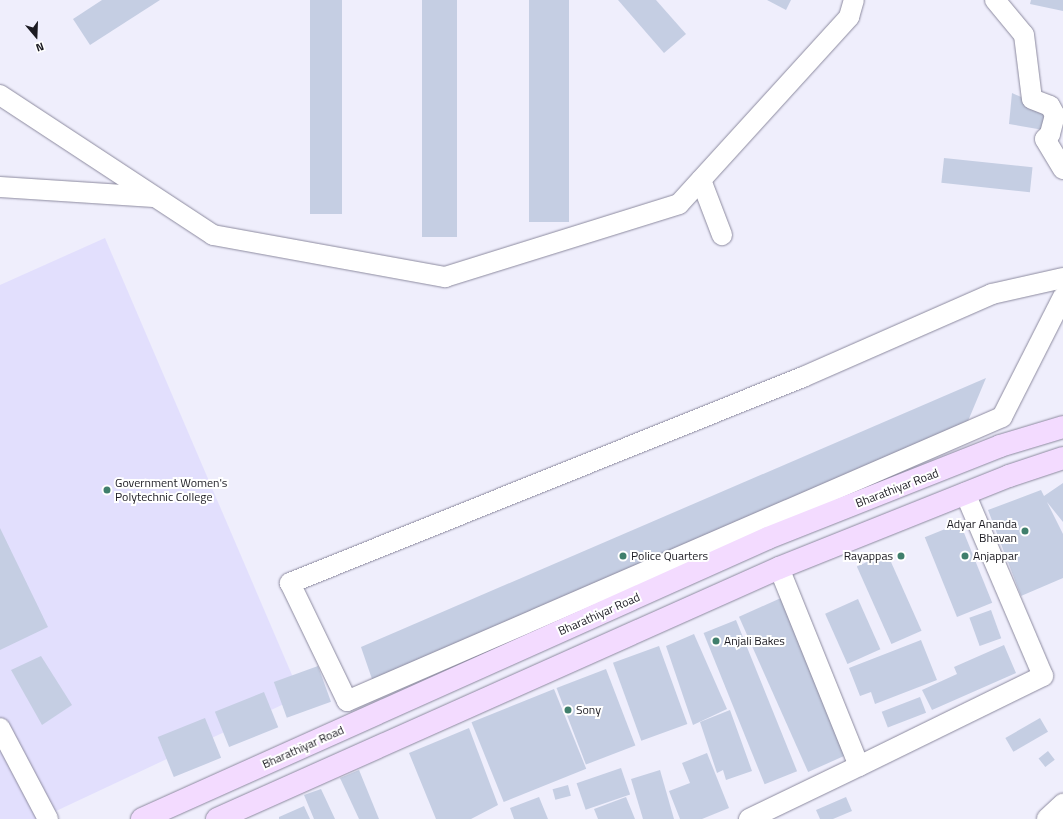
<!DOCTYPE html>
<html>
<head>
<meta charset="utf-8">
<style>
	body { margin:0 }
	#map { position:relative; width:1063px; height:819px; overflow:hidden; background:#efeefc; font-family:"Titillium Web",sans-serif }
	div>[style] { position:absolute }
	.built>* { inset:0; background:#e2dffd }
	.building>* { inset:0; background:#c5cee3; transform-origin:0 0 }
	.roads { filter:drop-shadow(0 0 1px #8c8a9f) drop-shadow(0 0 1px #8c8a9f) }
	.minor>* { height:20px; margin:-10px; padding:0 10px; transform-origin:10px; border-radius:10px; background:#fff }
	.tertiary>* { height:22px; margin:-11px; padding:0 11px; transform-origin:11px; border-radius:11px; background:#fff }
	.primary>* { height:22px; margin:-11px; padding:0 11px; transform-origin:11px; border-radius:11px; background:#f3dbff }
	.dots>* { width:11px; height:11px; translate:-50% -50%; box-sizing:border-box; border:2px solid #fff; border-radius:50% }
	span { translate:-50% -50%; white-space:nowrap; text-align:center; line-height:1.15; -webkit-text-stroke:4px #fff; paint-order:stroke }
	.poi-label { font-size:12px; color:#1c1b22 }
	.left { translate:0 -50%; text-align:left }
	.right { translate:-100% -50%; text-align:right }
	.street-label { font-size:12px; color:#1c1b22 }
	.north { position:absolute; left:16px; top:16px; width:40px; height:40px; -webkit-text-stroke:3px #fff; paint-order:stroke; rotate:161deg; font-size:11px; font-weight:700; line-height:16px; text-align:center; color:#1c1b22 }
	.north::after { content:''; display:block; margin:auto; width:14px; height:18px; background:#1c1b22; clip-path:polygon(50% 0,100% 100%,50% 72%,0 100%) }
</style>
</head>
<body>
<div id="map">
	<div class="built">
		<div style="clip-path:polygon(105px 238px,301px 696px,39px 819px,0 819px,0 285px)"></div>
	</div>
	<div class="building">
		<div style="clip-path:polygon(102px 0,160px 0,90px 45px,73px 19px)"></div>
		<div style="left:310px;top:0;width:32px;height:214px"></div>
		<div style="left:422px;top:0;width:35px;height:237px"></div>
		<div style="left:529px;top:0;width:40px;height:222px"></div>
		<div style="clip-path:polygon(618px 0,656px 0,686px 34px,664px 53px)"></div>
		<div style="clip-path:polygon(767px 0,791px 0,786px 10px)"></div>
		<div style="clip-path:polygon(1031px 0,1063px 0,1063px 11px,1030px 4px)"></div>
		<div style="clip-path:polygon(1012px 93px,1050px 110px,1049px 131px,1009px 124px)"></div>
		<div style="left:944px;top:158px;width:89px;height:25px;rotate:6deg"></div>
		<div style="clip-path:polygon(986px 378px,963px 433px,373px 682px,361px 647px)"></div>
		<div style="clip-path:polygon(1063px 483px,1063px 522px,1047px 502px,1063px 534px,1063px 578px,1021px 596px,988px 510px,1041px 490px,1044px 496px)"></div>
		<div style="left:960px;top:523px;width:86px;height:38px;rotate:68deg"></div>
		<div style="clip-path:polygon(0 528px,48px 627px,0 650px)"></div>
		<div style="left:887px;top:553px;width:85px;height:33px;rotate:66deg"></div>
		<div style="left:781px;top:598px;width:170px;height:46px;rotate:66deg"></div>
		<div style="left:858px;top:599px;width:55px;height:36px;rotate:66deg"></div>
		<div style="left:991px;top:610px;width:30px;height:23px;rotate:70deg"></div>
		<div style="left:736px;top:620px;width:163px;height:35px;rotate:68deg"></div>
		<div style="clip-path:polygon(694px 634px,727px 709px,693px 725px,666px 646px)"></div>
		<div style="clip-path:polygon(921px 640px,937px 680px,875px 704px,871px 692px,860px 696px,849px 668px)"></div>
		<div style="clip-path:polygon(1004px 645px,1016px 673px,932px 710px,922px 690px,957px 674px,954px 667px)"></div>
		<div style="left:659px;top:646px;width:83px;height:49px;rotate:70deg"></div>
		<div style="clip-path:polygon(41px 656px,72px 705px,42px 725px,11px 670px)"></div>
		<div style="left:318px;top:666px;width:38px;height:47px;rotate:70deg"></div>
		<div style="left:606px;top:669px;width:82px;height:53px;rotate:69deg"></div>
		<div style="left:554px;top:689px;width:86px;height:89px;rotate:68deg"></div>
		<div style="left:264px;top:692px;width:38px;height:53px;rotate:68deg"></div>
		<div style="left:920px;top:697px;width:17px;height:41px;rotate:69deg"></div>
		<div style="clip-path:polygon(730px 710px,752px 771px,726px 780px,723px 770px,717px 773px,700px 722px)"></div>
		<div style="left:205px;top:718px;width:43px;height:51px;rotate:68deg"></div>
		<div style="left:1040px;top:718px;width:16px;height:40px;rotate:60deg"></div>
		<div style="clip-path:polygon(469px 728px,498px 805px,471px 819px,436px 819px,409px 753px)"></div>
		<div style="left:1048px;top:751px;width:11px;height:12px;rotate:52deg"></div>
		<div style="clip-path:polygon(707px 753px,729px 808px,702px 819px,680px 819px,669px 791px,690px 783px,682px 763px)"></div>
		<div style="left:621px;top:768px;width:28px;height:47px;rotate:71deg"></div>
		<div style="clip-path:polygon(359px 770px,379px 819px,359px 819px,340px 778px)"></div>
		<div style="clip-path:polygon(660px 770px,674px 819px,643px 819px,631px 779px)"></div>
		<div style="left:568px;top:785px;width:11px;height:16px;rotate:75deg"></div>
		<div style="clip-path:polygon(321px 789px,335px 819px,314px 819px,304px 795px)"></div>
		<div style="clip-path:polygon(539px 797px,548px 819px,514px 819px,510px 808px)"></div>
		<div style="clip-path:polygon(626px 797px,635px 819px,598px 819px,594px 809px)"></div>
		<div style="clip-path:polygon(846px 797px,852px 811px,833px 819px,820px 819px,816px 810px)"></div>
		<div style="clip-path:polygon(304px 806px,310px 819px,279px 819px,279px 817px)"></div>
	</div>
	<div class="roads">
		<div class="minor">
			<div style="left:995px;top:0;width:45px;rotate:50.4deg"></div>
			<div style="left:1024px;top:35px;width:64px;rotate:82.9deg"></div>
			<div style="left:1032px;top:99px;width:19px;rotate:21deg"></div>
			<div style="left:1050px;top:106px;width:10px;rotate:61deg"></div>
			<div style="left:1055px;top:115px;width:20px;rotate:105deg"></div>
			<div style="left:1050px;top:134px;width:7px;rotate:135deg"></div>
			<div style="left:1045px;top:139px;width:35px;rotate:59deg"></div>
			<div style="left:0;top:95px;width:255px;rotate:33.3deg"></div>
			<div style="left:213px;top:235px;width:236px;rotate:10.3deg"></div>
			<div style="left:445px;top:277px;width:245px;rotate:-17.3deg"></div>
			<div style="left:679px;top:204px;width:253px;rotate:-47.7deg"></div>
			<div style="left:849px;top:17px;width:18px;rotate:-74deg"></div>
			<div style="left:701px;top:180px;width:59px;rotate:69.1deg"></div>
			<div style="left:0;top:187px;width:154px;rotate:3.7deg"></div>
			<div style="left:1063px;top:278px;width:73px;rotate:167.3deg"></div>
			<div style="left:992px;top:294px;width:206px;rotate:156.3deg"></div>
			<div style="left:803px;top:377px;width:553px;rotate:158.12deg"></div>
			<div style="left:290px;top:583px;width:131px;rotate:64.2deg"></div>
			<div style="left:347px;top:701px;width:714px;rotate:-23.44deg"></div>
			<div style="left:1002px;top:417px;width:135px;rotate:-63.1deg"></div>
			<div style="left:0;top:728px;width:103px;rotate:62.2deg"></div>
			<div style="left:859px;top:766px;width:205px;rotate:-26.1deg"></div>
			<div style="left:1043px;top:676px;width:199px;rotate:-113.1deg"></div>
			<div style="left:749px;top:819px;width:122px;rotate:-25.7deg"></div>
			<div style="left:859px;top:766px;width:214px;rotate:-112deg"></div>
		</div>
		<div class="tertiary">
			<div style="left:1048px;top:819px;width:21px;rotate:-43deg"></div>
		</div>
		<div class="primary">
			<div style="left:142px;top:819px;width:686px;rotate:-24.17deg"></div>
			<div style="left:768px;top:538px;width:250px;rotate:-21.6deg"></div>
			<div style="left:1000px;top:446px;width:66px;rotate:-16.8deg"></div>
			<div style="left:217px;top:819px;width:616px;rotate:-24.07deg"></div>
			<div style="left:779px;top:568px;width:248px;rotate:-21.8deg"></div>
			<div style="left:1009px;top:476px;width:57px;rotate:-18.4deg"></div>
		</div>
	</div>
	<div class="dots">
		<div style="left:107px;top:490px;background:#407f6c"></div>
		<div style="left:1025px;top:531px;background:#407f6c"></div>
		<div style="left:623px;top:556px;background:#407f6c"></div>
		<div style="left:901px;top:556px;background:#407f6c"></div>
		<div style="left:965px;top:556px;background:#407f6c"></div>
		<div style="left:716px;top:641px;background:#407f6c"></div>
		<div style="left:568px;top:710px;background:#407f6c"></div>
	</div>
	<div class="poi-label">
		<span class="left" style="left:115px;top:490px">Government Women's<br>Polytechnic College</span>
		<span class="right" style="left:1017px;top:531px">Adyar Ananda<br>Bhavan</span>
		<span class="left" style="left:631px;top:556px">Police Quarters</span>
		<span class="right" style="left:893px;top:556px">Rayappas</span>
		<span class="left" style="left:973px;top:556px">Anjappar</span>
		<span class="left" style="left:724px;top:641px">Anjali Bakes</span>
		<span class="left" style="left:576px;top:710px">Sony</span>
	</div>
	<div class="street-label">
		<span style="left:897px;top:488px;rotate:-21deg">Bharathiyar Road</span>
		<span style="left:599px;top:614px;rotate:-24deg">Bharathiyar Road</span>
		<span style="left:303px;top:747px;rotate:-24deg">Bharathiyar Road</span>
	</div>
	<div class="north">N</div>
</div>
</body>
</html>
